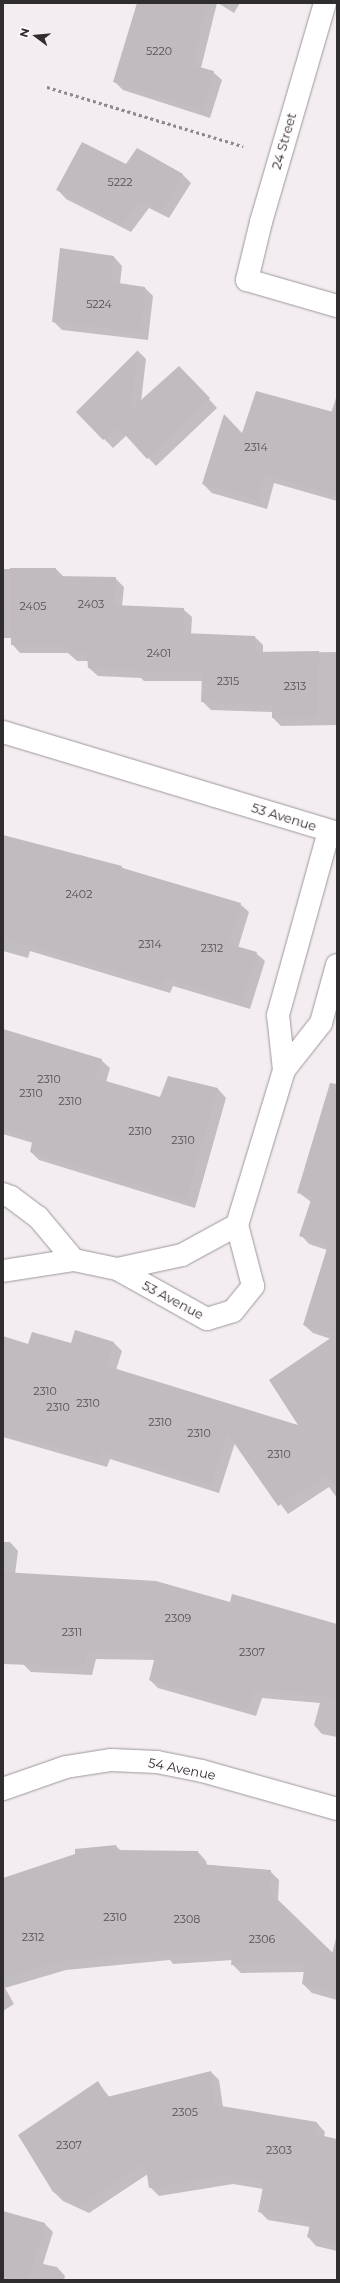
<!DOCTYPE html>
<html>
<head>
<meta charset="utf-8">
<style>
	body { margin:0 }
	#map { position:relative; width:340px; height:2283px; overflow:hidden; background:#f3edf1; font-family:Montserrat,sans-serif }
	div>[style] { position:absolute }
	.shadow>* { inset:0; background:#0003 }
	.building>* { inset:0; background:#c1bbc0 }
	.path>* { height:2.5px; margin-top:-1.25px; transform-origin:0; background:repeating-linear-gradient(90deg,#8d898c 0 3px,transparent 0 6px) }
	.roads { filter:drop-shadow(0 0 1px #9d979c) drop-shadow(0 0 1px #9d979c) }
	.minor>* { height:22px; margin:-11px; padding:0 11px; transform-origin:11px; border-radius:11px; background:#fff }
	span { translate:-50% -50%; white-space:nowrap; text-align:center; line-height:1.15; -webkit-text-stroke:3px #fffbfe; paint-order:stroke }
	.number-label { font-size:11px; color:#545052 }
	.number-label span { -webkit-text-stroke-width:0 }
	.street-label { font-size:13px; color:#2f2d2e }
	.frame { position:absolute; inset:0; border:4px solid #2f2d2e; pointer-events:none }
	.north { position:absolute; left:16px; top:16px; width:40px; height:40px; -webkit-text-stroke:3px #fffbfe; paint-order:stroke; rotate:286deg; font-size:11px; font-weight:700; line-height:16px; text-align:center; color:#2f2d2e }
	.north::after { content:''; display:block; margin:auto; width:14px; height:18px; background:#2f2d2e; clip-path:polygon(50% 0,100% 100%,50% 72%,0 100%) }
</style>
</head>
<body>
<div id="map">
	<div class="shadow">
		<div style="clip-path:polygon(138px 3px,217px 3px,201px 68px,213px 72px,222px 80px,210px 118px,123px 90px,114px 81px)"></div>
		<div style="clip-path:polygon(218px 3px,240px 3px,234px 13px)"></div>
		<div style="clip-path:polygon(137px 149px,183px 175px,191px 183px,169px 218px,149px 208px,131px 232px,66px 199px,58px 190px,126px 166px)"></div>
		<div style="clip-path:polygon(114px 257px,122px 266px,120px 284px,145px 288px,153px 296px,148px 340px,62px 330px,53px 321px)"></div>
		<div style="clip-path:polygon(138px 351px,146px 359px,141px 402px,188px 376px,217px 408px,156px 466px,127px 435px,113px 448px,78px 412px)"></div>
		<div style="clip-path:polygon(337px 395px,337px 501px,274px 483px,267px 509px,212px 493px,203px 484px,243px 435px,331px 413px)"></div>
		<div style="clip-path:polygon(3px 547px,3px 569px,56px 569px,64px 577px,115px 578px,124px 587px,122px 606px,183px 609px,192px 617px,191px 635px,255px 637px,263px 645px,263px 653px,337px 652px,337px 725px,281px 726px,273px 718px,273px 712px,211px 710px,202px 701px,203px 681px,144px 681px,141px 678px,98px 676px,89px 668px,89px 661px,77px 661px,68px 653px,20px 653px,12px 644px,12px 638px,3px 638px)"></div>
		<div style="clip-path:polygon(3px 836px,79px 858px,80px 855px,240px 904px,249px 912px,238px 948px,256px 953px,265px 961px,250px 1009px,173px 986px,170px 993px,30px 951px,28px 958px,3px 951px)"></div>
		<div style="clip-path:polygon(3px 1030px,101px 1060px,110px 1068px,106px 1082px,161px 1098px,218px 1089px,226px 1098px,195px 1208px,39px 1160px,31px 1152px,33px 1143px,3px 1134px)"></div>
		<div style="clip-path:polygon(337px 1117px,337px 1498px,329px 1487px,288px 1514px,235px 1443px,219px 1493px,110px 1459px,107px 1467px,3px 1437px,3px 1337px,29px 1345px,113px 1342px,122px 1351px,116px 1370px,300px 1427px,331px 1339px,313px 1333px,304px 1325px,327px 1250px,309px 1244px,301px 1235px,311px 1202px,298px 1192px)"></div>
		<div style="clip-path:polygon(3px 1542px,10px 1542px,18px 1551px,15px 1574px,230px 1603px,337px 1625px,337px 1737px,322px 1734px,314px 1725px,320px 1703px,262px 1698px,256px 1716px,158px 1688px,150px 1680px,155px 1660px,96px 1659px,92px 1675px,31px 1672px,23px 1664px,3px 1629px)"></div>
		<div style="clip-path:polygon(116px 1846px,122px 1852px,198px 1852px,206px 1861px,207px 1865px,270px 1871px,279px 1880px,278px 1901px,332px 1954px,337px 1934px,337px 2000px,312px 1993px,303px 1984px,305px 1972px,241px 1973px,232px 1964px,233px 1960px,173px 1964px,170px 1960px,66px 1970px,5px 1988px,14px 2004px,3px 2011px,3px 1879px)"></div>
		<div style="clip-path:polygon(211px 2072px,219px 2080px,223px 2107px,317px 2123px,325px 2132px,324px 2137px,337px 2140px,337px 2251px,316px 2246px,308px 2237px,310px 2227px,268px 2220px,260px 2212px,263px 2189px,233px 2184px,159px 2196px,150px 2187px,148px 2174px,89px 2213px,63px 2201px,54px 2192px,98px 2082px,110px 2098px)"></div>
		<div style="clip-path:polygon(3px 2212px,44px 2223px,53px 2232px,43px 2264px,57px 2267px,65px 2276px,64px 2280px,3px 2280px)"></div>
	</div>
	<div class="building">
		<div style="clip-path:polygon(137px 3px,207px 3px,192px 65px,214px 71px,202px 110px,113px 82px)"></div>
		<div style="clip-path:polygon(82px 142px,126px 164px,137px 148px,183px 174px,161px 211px,141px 200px,122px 224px,56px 190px)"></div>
		<div style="clip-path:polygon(60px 248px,114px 256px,112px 282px,145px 287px,140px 332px,52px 322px)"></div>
		<div style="clip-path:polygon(138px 350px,131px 409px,179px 366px,210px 398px,147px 459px,118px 427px,103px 440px,76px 412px)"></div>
		<div style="clip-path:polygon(256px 391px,337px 413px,337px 495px,265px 475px,258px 501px,202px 484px,224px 414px,242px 433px)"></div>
		<div style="clip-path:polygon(10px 568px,56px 568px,56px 576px,116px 577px,114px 605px,184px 608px,183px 633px,255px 636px,255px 652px,319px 651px,317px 718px,272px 718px,272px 705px,201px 702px,202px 673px,135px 673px,135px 670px,88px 668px,87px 654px,67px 653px,68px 645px,11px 645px)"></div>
		<div style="clip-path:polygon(3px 835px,122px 866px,122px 868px,241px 903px,229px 944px,257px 952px,241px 1001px,164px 978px,162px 985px,3px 938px)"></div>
		<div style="clip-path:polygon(3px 1029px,102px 1059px,96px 1078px,160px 1097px,168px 1076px,218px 1088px,186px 1200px,30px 1152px,33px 1138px,3px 1129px)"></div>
		<div style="clip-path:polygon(330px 1083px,337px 1084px,337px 1488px,328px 1474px,278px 1506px,227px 1433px,211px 1485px,101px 1451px,99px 1459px,3px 1432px,3px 1336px,28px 1344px,32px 1332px,71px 1343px,75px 1330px,114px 1342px,107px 1366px,298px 1425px,269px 1380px,335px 1335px,303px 1325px,328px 1245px,299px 1236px,312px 1197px,297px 1193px)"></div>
		<div style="clip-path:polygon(3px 1572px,156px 1581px,230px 1602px,232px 1594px,337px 1624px,337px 1698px,253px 1690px,248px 1709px,149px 1680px,156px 1653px,88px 1651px,83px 1667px,3px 1664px)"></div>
		<div style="clip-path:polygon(116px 1845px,117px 1850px,198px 1851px,199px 1864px,271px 1870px,270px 1892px,337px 1957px,337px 1994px,302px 1984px,305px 1963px,231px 1965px,232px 1952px,164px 1956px,163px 1952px,57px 1962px,3px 1978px,3px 1878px,75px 1854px,75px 1849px)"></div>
		<div style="clip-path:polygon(211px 2071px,215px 2105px,317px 2122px,315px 2134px,337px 2139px,337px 2245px,307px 2237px,311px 2221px,258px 2212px,264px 2182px,224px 2176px,149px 2188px,145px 2162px,80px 2205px,53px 2192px,18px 2135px,98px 2081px,107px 2097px)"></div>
		<div style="clip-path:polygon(3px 2211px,45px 2223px,28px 2280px,3px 2280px)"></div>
	</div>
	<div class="path">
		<div style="left:47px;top:87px;width:205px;rotate:16.8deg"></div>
	</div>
	<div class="roads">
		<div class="minor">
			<div style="left:325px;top:3px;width:228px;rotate:106.3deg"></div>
			<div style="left:261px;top:222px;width:60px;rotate:103.6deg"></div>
			<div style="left:247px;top:280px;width:94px;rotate:16.1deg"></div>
			<div style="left:3px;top:732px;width:349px;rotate:16.8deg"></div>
			<div style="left:284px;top:1070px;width:60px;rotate:-51.8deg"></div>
			<div style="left:321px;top:1023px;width:60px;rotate:-74.6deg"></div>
			<div style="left:3px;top:1194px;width:9px;rotate:21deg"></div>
			<div style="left:11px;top:1197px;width:34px;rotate:37deg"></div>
			<div style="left:38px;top:1217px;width:56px;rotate:50.1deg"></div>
			<div style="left:237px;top:1225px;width:63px;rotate:151.4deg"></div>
			<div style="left:182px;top:1255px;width:66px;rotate:167.8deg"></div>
			<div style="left:117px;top:1269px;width:103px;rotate:29.1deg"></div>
			<div style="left:207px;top:1319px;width:27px;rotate:-17deg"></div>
			<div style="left:233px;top:1311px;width:32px;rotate:-51deg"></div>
			<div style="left:253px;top:1286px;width:63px;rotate:-104.7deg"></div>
			<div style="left:237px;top:1225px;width:162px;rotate:-73.1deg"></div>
			<div style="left:284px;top:1070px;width:55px;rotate:-96.2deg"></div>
			<div style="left:278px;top:1015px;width:191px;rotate:-74.5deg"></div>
			<div style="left:3px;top:1271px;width:72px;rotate:-8.8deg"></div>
			<div style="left:74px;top:1260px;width:44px;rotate:11.8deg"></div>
			<div style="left:3px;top:1789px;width:67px;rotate:-19.2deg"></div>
			<div style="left:66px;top:1767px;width:46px;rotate:-8.8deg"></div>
			<div style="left:111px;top:1760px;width:46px;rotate:2.5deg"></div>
			<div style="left:157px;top:1762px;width:46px;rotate:11.3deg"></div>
			<div style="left:202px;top:1771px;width:140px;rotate:15.7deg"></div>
		</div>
	</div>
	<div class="number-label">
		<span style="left:159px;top:51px">5220</span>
		<span style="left:120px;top:182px">5222</span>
		<span style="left:99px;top:304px">5224</span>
		<span style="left:256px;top:447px">2314</span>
		<span style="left:91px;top:604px">2403</span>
		<span style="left:33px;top:606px">2405</span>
		<span style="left:159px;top:653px">2401</span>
		<span style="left:228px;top:681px">2315</span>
		<span style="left:295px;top:686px">2313</span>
		<span style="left:79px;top:894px">2402</span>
		<span style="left:150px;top:944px">2314</span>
		<span style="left:212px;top:948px">2312</span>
		<span style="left:49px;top:1079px">2310</span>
		<span style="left:31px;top:1093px">2310</span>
		<span style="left:70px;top:1101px">2310</span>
		<span style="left:140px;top:1131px">2310</span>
		<span style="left:183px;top:1140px">2310</span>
		<span style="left:45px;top:1391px">2310</span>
		<span style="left:88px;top:1403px">2310</span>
		<span style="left:58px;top:1407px">2310</span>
		<span style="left:160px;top:1422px">2310</span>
		<span style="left:199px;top:1433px">2310</span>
		<span style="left:279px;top:1454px">2310</span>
		<span style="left:178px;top:1618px">2309</span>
		<span style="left:72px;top:1632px">2311</span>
		<span style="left:252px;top:1652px">2307</span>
		<span style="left:115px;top:1917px">2310</span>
		<span style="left:187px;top:1919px">2308</span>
		<span style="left:33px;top:1937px">2312</span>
		<span style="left:262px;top:1939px">2306</span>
		<span style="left:185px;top:2112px">2305</span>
		<span style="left:69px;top:2145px">2307</span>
		<span style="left:279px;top:2150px">2303</span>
	</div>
	<div class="street-label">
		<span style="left:284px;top:141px;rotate:-74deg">24 Street</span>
		<span style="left:284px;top:817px;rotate:17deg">53 Avenue</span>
		<span style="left:173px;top:1300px;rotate:28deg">53 Avenue</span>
		<span style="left:182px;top:1769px;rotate:11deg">54 Avenue</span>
	</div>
	<div class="frame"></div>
	<div class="north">N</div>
</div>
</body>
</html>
